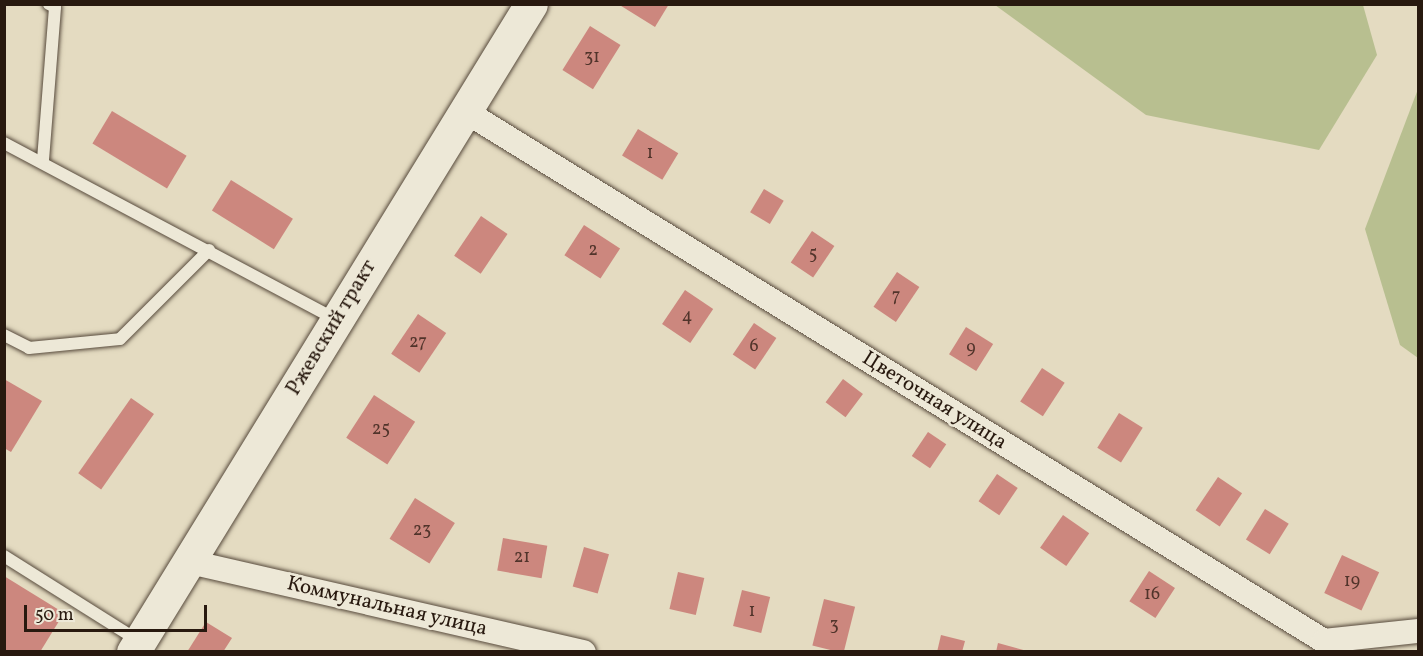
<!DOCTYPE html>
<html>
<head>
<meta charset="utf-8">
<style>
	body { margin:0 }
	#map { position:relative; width:1423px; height:656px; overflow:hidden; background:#e4dbc1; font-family:Vollkorn,serif }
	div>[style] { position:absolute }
	.green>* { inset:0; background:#b8bf90 }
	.building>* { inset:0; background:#cc877e; transform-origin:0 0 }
	.roads { filter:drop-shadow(0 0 2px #574a3c) drop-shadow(0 0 2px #574a3c) }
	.service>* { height:12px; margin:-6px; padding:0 6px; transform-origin:6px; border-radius:6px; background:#ede8d7 }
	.minor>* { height:24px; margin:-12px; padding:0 12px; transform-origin:12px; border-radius:12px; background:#ede8d7 }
	.secondary>* { height:33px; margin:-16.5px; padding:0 16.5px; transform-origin:16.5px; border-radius:16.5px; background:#ede8d7 }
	span { translate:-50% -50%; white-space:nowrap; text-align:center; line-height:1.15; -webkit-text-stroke:5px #ede8d7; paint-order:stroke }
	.number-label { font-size:18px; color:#51342b }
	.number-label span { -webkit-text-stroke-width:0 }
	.street-label { font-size:21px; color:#28190f }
	.frame { position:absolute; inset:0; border:6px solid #28190f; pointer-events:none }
	.scale { position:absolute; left:24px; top:605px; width:183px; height:27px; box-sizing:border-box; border:3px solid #28190f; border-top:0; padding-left:8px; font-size:18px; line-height:21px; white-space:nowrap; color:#28190f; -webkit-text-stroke:4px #ede8d7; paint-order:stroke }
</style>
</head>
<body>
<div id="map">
	<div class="green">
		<div style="clip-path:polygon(995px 5px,1363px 5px,1377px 55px,1319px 150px,1146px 115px)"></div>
		<div style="clip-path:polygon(1418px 89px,1418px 358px,1400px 345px,1365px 229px)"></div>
	</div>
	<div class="building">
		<div style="clip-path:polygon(618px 4px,669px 4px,655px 27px)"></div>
		<div style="left:590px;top:26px;width:36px;height:52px;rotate:32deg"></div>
		<div style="left:112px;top:111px;width:87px;height:38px;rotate:31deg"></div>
		<div style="left:638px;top:129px;width:47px;height:31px;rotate:31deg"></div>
		<div style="left:231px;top:180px;width:73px;height:36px;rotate:32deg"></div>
		<div style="left:764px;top:189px;width:23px;height:27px;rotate:31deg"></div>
		<div style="left:481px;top:216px;width:32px;height:48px;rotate:34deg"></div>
		<div style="left:584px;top:225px;width:43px;height:36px;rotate:33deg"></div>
		<div style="left:812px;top:231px;width:27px;height:38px;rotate:34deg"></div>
		<div style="left:897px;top:272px;width:27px;height:42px;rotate:34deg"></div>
		<div style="left:685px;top:290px;width:34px;height:41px;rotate:34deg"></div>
		<div style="left:418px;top:314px;width:34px;height:48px;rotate:34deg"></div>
		<div style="left:754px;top:323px;width:27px;height:38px;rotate:34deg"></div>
		<div style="left:966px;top:327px;width:32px;height:32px;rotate:32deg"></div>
		<div style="left:1042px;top:368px;width:27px;height:40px;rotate:33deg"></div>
		<div style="clip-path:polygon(4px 379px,42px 401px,11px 452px,4px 448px)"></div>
		<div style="left:843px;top:379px;width:25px;height:29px;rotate:37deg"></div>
		<div style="left:374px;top:395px;width:49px;height:51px;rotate:33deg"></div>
		<div style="left:131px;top:398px;width:28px;height:92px;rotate:35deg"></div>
		<div style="left:1119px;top:413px;width:28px;height:41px;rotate:32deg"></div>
		<div style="left:928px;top:432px;width:22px;height:29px;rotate:34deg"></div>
		<div style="left:997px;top:474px;width:25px;height:33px;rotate:34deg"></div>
		<div style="left:1218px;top:477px;width:29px;height:40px;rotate:34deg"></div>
		<div style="left:415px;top:498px;width:47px;height:48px;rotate:32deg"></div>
		<div style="left:1265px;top:509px;width:28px;height:36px;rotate:32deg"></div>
		<div style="left:1063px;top:515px;width:32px;height:40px;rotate:35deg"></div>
		<div style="left:503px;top:538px;width:45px;height:33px;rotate:10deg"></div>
		<div style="left:584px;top:547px;width:26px;height:41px;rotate:16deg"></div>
		<div style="left:1342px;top:555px;width:41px;height:42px;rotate:25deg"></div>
		<div style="left:1149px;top:571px;width:31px;height:36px;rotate:33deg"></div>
		<div style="left:678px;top:572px;width:27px;height:38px;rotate:13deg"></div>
		<div style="clip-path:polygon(4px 576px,64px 613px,40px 652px,4px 652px)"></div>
		<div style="left:742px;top:590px;width:29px;height:37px;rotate:14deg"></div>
		<div style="left:824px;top:599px;width:32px;height:48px;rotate:14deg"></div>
		<div style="clip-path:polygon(206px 622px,232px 638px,223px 652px,187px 652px)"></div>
		<div style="clip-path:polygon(941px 635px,965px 641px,962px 652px,937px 652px)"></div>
		<div style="clip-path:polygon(998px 643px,1027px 651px,1027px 652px,996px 652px)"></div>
	</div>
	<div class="roads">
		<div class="service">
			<div style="left:4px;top:143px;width:375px;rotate:28deg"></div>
			<div style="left:43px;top:160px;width:153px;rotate:-85.5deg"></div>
			<div style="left:55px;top:7px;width:7px;rotate:-153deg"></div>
			<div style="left:4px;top:335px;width:28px;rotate:27deg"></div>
			<div style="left:29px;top:348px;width:91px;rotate:-5.6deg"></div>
			<div style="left:120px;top:339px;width:126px;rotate:-45deg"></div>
			<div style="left:4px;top:556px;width:160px;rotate:32.2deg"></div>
		</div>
		<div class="minor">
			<div style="left:463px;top:110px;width:1012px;rotate:31.66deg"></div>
			<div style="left:1324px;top:641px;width:95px;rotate:-6.1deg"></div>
			<div style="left:190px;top:562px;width:404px;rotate:12.9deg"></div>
		</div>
		<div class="secondary">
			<div style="left:133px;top:652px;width:760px;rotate:-58.44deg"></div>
		</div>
	</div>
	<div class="number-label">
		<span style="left:592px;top:58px">31</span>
		<span style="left:650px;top:154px">1</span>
		<span style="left:593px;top:251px">2</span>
		<span style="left:813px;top:255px">5</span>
		<span style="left:896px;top:297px">7</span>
		<span style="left:687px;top:317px">4</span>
		<span style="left:418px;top:343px">27</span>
		<span style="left:754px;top:347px">6</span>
		<span style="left:971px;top:349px">9</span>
		<span style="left:381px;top:430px">25</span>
		<span style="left:422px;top:531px">23</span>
		<span style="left:522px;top:558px">21</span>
		<span style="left:1352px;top:582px">19</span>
		<span style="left:1152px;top:595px">16</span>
		<span style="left:752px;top:612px">1</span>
		<span style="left:834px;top:626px">3</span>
	</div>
	<div class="street-label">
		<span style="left:332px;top:328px;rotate:-59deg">Ржевский тракт</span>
		<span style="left:934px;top:401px;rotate:32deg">Цветочная улица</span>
		<span style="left:387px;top:607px;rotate:13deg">Коммунальная улица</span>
	</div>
	<div class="frame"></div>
	<div class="scale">50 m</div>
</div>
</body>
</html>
